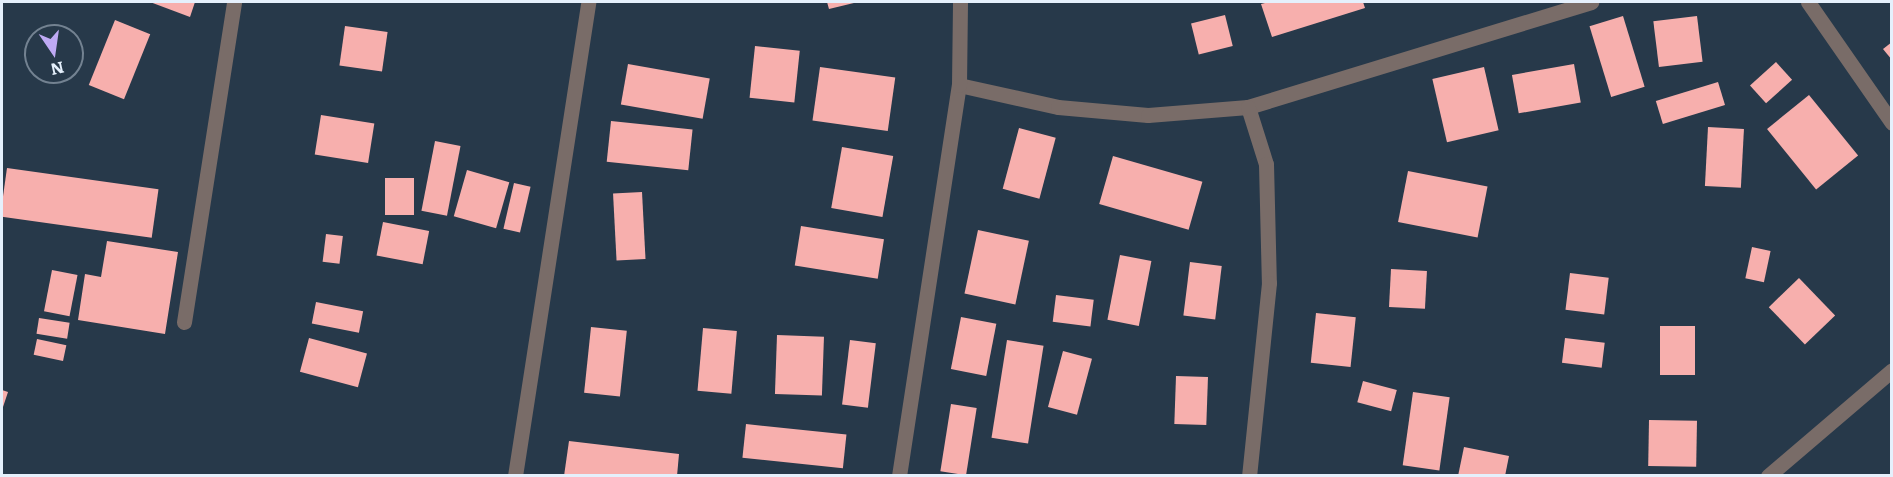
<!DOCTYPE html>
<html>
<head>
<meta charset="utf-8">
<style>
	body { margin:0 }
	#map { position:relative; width:1893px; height:477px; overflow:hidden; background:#27394a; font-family:Literata,serif }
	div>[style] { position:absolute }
	.building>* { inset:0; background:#f7afad; transform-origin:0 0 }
	.street>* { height:15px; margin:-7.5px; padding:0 7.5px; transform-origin:7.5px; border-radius:7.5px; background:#796c68 }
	span { translate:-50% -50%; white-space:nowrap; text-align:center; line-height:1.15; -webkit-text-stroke:6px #27394a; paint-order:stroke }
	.frame { position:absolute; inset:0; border:3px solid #e5f0fc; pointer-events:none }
	.north { position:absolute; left:24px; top:24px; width:60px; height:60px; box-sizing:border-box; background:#27394a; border:2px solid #738291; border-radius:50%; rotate:167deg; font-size:16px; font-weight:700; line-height:24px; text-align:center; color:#e5f0fc }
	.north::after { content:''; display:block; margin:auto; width:21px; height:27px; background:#bea9f4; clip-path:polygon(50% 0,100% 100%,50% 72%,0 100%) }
</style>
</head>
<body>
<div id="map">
	<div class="building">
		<div style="clip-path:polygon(150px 2px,195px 2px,190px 17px)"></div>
		<div style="clip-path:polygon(827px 2px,858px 2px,829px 9px)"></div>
		<div style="clip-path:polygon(1269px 2px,1363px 2px,1365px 8px,1272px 37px,1261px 4px)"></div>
		<div style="left:1225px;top:15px;width:32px;height:35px;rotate:76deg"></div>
		<div style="left:1623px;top:16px;width:74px;height:35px;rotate:73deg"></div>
		<div style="left:1697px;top:16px;width:46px;height:44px;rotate:83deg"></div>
		<div style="left:115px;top:20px;width:38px;height:70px;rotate:22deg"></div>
		<div style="left:345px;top:26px;width:43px;height:40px;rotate:8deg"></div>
		<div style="clip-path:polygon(1892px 42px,1892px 60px,1883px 49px)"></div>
		<div style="left:755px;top:46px;width:45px;height:52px;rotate:6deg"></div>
		<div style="left:1776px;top:62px;width:24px;height:35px;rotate:48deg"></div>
		<div style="left:628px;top:64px;width:83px;height:41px;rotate:10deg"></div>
		<div style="left:1574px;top:64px;width:39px;height:63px;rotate:80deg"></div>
		<div style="left:820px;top:67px;width:76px;height:54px;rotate:8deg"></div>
		<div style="left:1484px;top:67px;width:65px;height:53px;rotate:77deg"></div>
		<div style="left:1718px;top:82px;width:24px;height:65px;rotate:73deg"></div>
		<div style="left:1809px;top:95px;width:78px;height:54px;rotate:51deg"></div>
		<div style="left:321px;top:115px;width:54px;height:40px;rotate:9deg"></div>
		<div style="left:611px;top:121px;width:82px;height:41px;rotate:6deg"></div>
		<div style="left:1708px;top:127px;width:36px;height:59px;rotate:3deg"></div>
		<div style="left:1019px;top:128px;width:38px;height:63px;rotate:15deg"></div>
		<div style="left:435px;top:141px;width:26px;height:71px;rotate:11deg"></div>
		<div style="left:842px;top:147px;width:52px;height:62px;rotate:10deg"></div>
		<div style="left:1113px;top:156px;width:93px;height:50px;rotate:16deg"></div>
		<div style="left:7px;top:168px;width:153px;height:49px;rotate:8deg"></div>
		<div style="left:467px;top:170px;width:44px;height:48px;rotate:16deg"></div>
		<div style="left:1408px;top:171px;width:81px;height:52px;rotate:11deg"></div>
		<div style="left:385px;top:178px;width:29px;height:37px"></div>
		<div style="left:514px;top:183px;width:17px;height:47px;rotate:13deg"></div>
		<div style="left:642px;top:192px;width:67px;height:29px;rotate:87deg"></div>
		<div style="left:383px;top:222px;width:47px;height:34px;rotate:11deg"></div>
		<div style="left:801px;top:226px;width:84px;height:40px;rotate:9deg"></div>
		<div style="left:978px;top:230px;width:52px;height:65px;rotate:12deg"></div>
		<div style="left:326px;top:234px;width:17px;height:28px;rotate:7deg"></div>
		<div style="clip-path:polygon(107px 241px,178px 252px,165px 334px,78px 320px,85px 274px,101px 277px)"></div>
		<div style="left:1752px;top:247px;width:19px;height:32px;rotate:12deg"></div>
		<div style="left:1120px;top:255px;width:32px;height:66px;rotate:11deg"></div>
		<div style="left:1190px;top:262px;width:32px;height:54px;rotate:7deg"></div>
		<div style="left:1391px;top:269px;width:36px;height:38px;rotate:3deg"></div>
		<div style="left:52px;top:270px;width:26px;height:42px;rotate:11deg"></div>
		<div style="left:1570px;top:273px;width:39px;height:37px;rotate:7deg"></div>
		<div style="left:1799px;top:278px;width:52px;height:42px;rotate:46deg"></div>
		<div style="left:1056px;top:295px;width:38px;height:27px;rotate:7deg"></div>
		<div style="left:316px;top:302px;width:48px;height:22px;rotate:11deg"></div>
		<div style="left:1316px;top:313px;width:40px;height:50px;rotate:6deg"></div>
		<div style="left:961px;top:317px;width:36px;height:53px;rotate:11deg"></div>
		<div style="left:39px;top:318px;width:31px;height:16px;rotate:9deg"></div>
		<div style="left:1660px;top:326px;width:35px;height:49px"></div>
		<div style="left:591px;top:327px;width:36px;height:66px;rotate:6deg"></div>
		<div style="left:703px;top:328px;width:34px;height:63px;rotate:5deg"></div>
		<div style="left:777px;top:335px;width:47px;height:59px;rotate:2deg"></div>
		<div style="left:309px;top:338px;width:60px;height:35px;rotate:15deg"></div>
		<div style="left:1565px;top:338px;width:40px;height:25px;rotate:7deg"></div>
		<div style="left:37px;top:339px;width:30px;height:16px;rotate:12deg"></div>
		<div style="left:850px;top:340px;width:26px;height:65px;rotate:7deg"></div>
		<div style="left:1007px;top:340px;width:37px;height:99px;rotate:9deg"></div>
		<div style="left:1063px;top:351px;width:30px;height:58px;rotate:15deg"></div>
		<div style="left:1176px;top:376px;width:32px;height:48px;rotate:2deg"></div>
		<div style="left:1363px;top:381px;width:35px;height:22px;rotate:15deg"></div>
		<div style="clip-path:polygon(2px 390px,8px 392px,2px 410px)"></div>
		<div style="left:1413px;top:392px;width:37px;height:74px;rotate:8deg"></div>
		<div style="left:951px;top:404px;width:26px;height:68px;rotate:9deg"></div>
		<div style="left:1649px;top:420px;width:48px;height:46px;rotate:1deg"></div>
		<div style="left:746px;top:424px;width:101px;height:34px;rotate:6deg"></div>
		<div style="clip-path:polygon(569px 441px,679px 454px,677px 476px,564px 476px)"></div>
		<div style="clip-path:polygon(1464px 447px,1509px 456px,1505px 476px,1458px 476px)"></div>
	</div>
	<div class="street">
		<div style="left:1808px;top:2px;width:147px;rotate:55.2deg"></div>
		<div style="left:959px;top:85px;width:101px;rotate:12.5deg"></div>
		<div style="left:1058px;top:107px;width:90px;rotate:5.1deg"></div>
		<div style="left:1148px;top:115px;width:100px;rotate:-4.6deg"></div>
		<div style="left:1248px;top:107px;width:359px;rotate:-17deg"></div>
		<div style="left:1248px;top:107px;width:60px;rotate:72.5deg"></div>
		<div style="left:1266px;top:164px;width:119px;rotate:88.6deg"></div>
		<div style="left:1269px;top:283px;width:194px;rotate:95.9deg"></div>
		<div style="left:184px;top:322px;width:324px;rotate:-81.1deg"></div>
		<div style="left:515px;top:476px;width:480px;rotate:-81.2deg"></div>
		<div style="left:899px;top:476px;width:396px;rotate:-81.3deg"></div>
		<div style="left:959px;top:85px;width:83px;rotate:-89.3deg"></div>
		<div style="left:1768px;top:476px;width:163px;rotate:-40.5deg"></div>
	</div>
	<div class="frame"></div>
	<div class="north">N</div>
</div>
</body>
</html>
